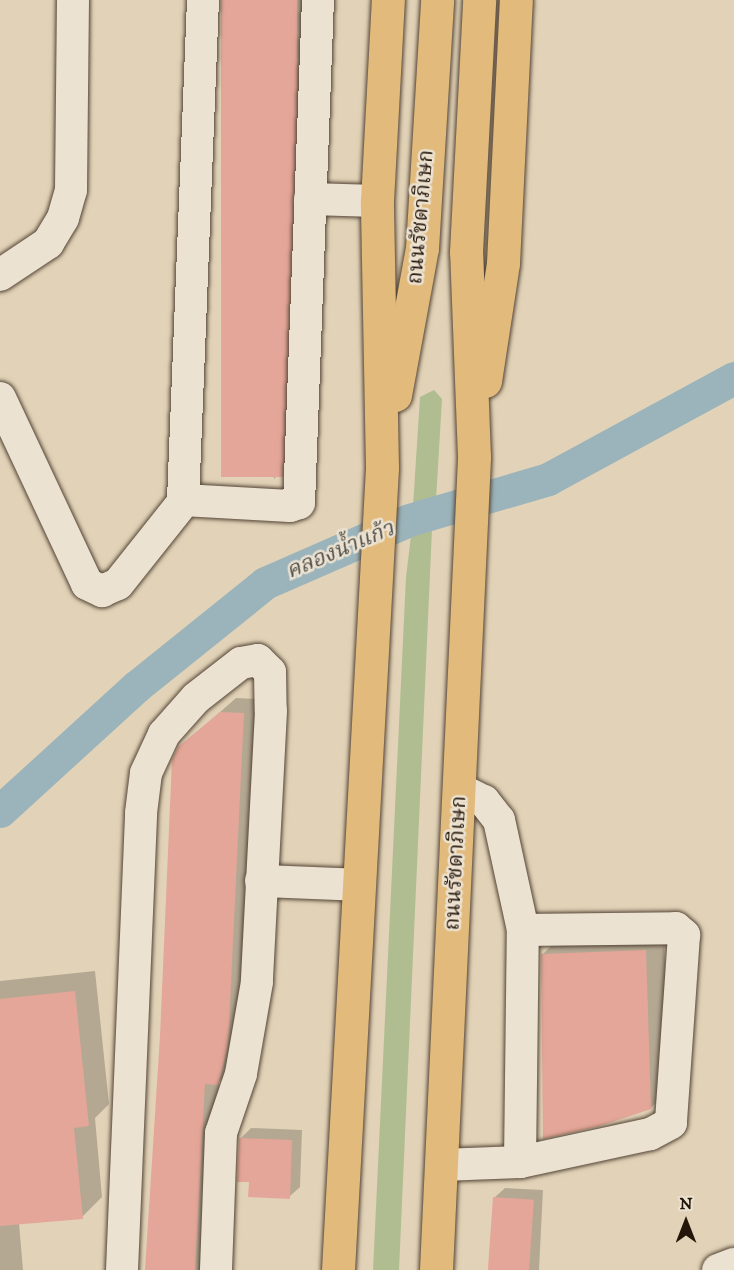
<!DOCTYPE html>
<html>
<head>
<meta charset="utf-8">
<style>
	body { margin:0 }
	#map { position:relative; width:734px; height:1270px; overflow:hidden; background:#e2d3b8; font-family:"IM FELL DW Pica","Noto Serif Thai",serif }
	div>[style] { position:absolute }
	.green>* { inset:0; background:#b0bd91 }
	.shadow>* { inset:0; background:#0003 }
	.canal>* { height:33px; margin:-16.5px; padding:0 16.5px; transform-origin:16.5px; border-radius:16.5px; background:#9bb4bb }
	.building>* { inset:0; background:#e4a698; transform-origin:0 0 }
	.roads { filter:drop-shadow(0 0 2px #534435) drop-shadow(0 0 2px #534435) }
	.minor>* { height:32px; margin:-16px; padding:0 16px; transform-origin:16px; border-radius:16px; background:#ece2d1 }
	.major>* { height:33px; margin:-16.5px; padding:0 16.5px; transform-origin:16.5px; border-radius:16.5px; background:#e1ba7c }
	span { translate:-50% -50%; white-space:nowrap; text-align:center; line-height:1.15; -webkit-text-stroke:5px #ece2d1; paint-order:stroke }
	.street-label { font-size:21px; color:#231509 }
	.water-label { font-size:22px; color:#4d4d47; font-style:italic }
	.north { position:absolute; left:656px; top:1192px; width:60px; height:60px; -webkit-text-stroke:4px #ece2d1; paint-order:stroke; rotate:0deg; font-size:16px; font-weight:700; line-height:24px; text-align:center; color:#231509 }
	.north::after { content:''; display:block; margin:auto; width:21px; height:27px; background:#231509; clip-path:polygon(50% 0,100% 100%,50% 72%,0 100%) }
</style>
</head>
<body>
<div id="map">
	<div class="green">
		<div style="clip-path:polygon(434px 390px,442px 399px,436px 500px,413px 506px,420px 397px)"></div>
		<div style="clip-path:polygon(432px 529px,399px 1270px,373px 1270px,406px 577px,411px 536px)"></div>
	</div>
	<div class="shadow">
		<div style="clip-path:polygon(222px 0,314px 0,292px 461px,274px 479px)"></div>
		<div style="clip-path:polygon(236px 698px,258px 699px,242px 1029px,233px 1068px,219px 1082px,208px 1270px,146px 1270px,179px 748px)"></div>
		<div style="clip-path:polygon(664px 932px,669px 1089px,651px 1108px,542px 955px,561px 936px)"></div>
		<div style="clip-path:polygon(95px 971px,109px 1104px,95px 1118px,102px 1197px,82px 1217px,19px 1223px,23px 1270px,0 1270px,0 981px)"></div>
		<div style="clip-path:polygon(251px 1128px,302px 1130px,300px 1187px,289px 1197px,250px 1181px,240px 1139px)"></div>
		<div style="clip-path:polygon(505px 1188px,543px 1190px,539px 1270px,491px 1270px,494px 1198px)"></div>
	</div>
	<div class="canal">
		<div style="left:0;top:811px;width:185px;rotate:-42.4deg"></div>
		<div style="left:137px;top:686px;width:164px;rotate:-38.8deg"></div>
		<div style="left:265px;top:583px;width:157px;rotate:-23.6deg"></div>
		<div style="left:409px;top:520px;width:145px;rotate:-16.4deg"></div>
		<div style="left:548px;top:479px;width:212px;rotate:-28.5deg"></div>
	</div>
	<div class="building">
		<div style="left:221px;top:0;width:76px;height:477px"></div>
		<div style="clip-path:polygon(220px 712px,244px 713px,228px 1045px,218px 1085px,205px 1084px,195px 1270px,145px 1270px,160px 1036px,172px 760px,178px 747px)"></div>
		<div style="clip-path:polygon(646px 950px,651px 1109px,600px 1126px,543px 1139px,541px 954px)"></div>
		<div style="clip-path:polygon(75px 991px,89px 1126px,74px 1128px,83px 1219px,0 1226px,0 999px)"></div>
		<div style="clip-path:polygon(239px 1138px,292px 1140px,290px 1199px,248px 1197px,249px 1182px,237px 1182px)"></div>
		<div style="left:493px;top:1197px;width:41px;height:73px;rotate:4deg"></div>
	</div>
	<div class="roads">
		<div class="minor">
			<div style="left:203px;top:0;width:500px;rotate:92.29deg"></div>
			<div style="left:183px;top:500px;width:107px;rotate:3.2deg"></div>
			<div style="left:290px;top:506px;width:9px;rotate:-18deg"></div>
			<div style="left:299px;top:503px;width:503px;rotate:-87.84deg"></div>
			<div style="left:310px;top:199px;width:67px;rotate:1.7deg"></div>
			<div style="left:0;top:275px;width:58px;rotate:-33.7deg"></div>
			<div style="left:48px;top:243px;width:29px;rotate:-59deg"></div>
			<div style="left:63px;top:218px;width:29px;rotate:-74deg"></div>
			<div style="left:71px;top:190px;width:190px;rotate:-89.4deg"></div>
			<div style="left:0;top:398px;width:205px;rotate:64.9deg"></div>
			<div style="left:87px;top:584px;width:17px;rotate:25deg"></div>
			<div style="left:102px;top:591px;width:17px;rotate:-24deg"></div>
			<div style="left:118px;top:584px;width:106px;rotate:-51.5deg"></div>
			<div style="left:459px;top:789px;width:28px;rotate:26deg"></div>
			<div style="left:484px;top:801px;width:24px;rotate:52deg"></div>
			<div style="left:499px;top:820px;width:113px;rotate:77.7deg"></div>
			<div style="left:523px;top:930px;width:153px;rotate:-0.7deg"></div>
			<div style="left:676px;top:928px;width:11px;rotate:41deg"></div>
			<div style="left:684px;top:935px;width:188px;rotate:94deg"></div>
			<div style="left:671px;top:1123px;width:24px;rotate:152deg"></div>
			<div style="left:650px;top:1134px;width:133px;rotate:167.8deg"></div>
			<div style="left:261px;top:881px;width:98px;rotate:2.3deg"></div>
			<div style="left:442px;top:1165px;width:78px;rotate:-2.2deg"></div>
			<div style="left:520px;top:1162px;width:232px;rotate:-89.3deg"></div>
			<div style="left:122px;top:1270px;width:457px;rotate:-87.6deg"></div>
			<div style="left:141px;top:813px;width:40px;rotate:-82.9deg"></div>
			<div style="left:146px;top:773px;width:43px;rotate:-65.2deg"></div>
			<div style="left:164px;top:734px;width:48px;rotate:-48.4deg"></div>
			<div style="left:196px;top:698px;width:57px;rotate:-37.9deg"></div>
			<div style="left:241px;top:663px;width:17px;rotate:-10deg"></div>
			<div style="left:258px;top:660px;width:17px;rotate:45deg"></div>
			<div style="left:270px;top:672px;width:39px;rotate:89deg"></div>
			<div style="left:271px;top:711px;width:271px;rotate:93deg"></div>
			<div style="left:257px;top:982px;width:93px;rotate:99.9deg"></div>
			<div style="left:241px;top:1074px;width:62px;rotate:108.7deg"></div>
			<div style="left:221px;top:1133px;width:137px;rotate:92.1deg"></div>
			<div style="left:718px;top:1270px;width:17px;rotate:-21deg"></div>
		</div>
		<div class="major">
			<div style="left:485px;top:381px;width:119px;rotate:-81.3deg"></div>
			<div style="left:503px;top:263px;width:263px;rotate:-87.2deg"></div>
			<div style="left:395px;top:395px;width:149px;rotate:-79.6deg"></div>
			<div style="left:422px;top:248px;width:248px;rotate:-86.5deg"></div>
			<div style="left:338px;top:1270px;width:803px;rotate:-86.86deg"></div>
			<div style="left:382px;top:468px;width:267px;rotate:-91.1deg"></div>
			<div style="left:377px;top:201px;width:201px;rotate:-86.9deg"></div>
			<div style="left:436px;top:1270px;width:814px;rotate:-87.32deg"></div>
			<div style="left:474px;top:457px;width:205px;rotate:-92.2deg"></div>
			<div style="left:466px;top:252px;width:252px;rotate:-87deg"></div>
		</div>
	</div>
	<div class="street-label">
		<span style="left:421px;top:217px;rotate:-85deg">ถนนรัชดาภิเษก</span>
		<span style="left:456px;top:863px;rotate:-87deg">ถนนรัชดาภิเษก</span>
	</div>
	<div class="water-label">
		<span style="left:340px;top:550px;rotate:-23deg">คลองน้ำแก้ว</span>
	</div>
	<div class="north">N</div>
</div>
</body>
</html>
